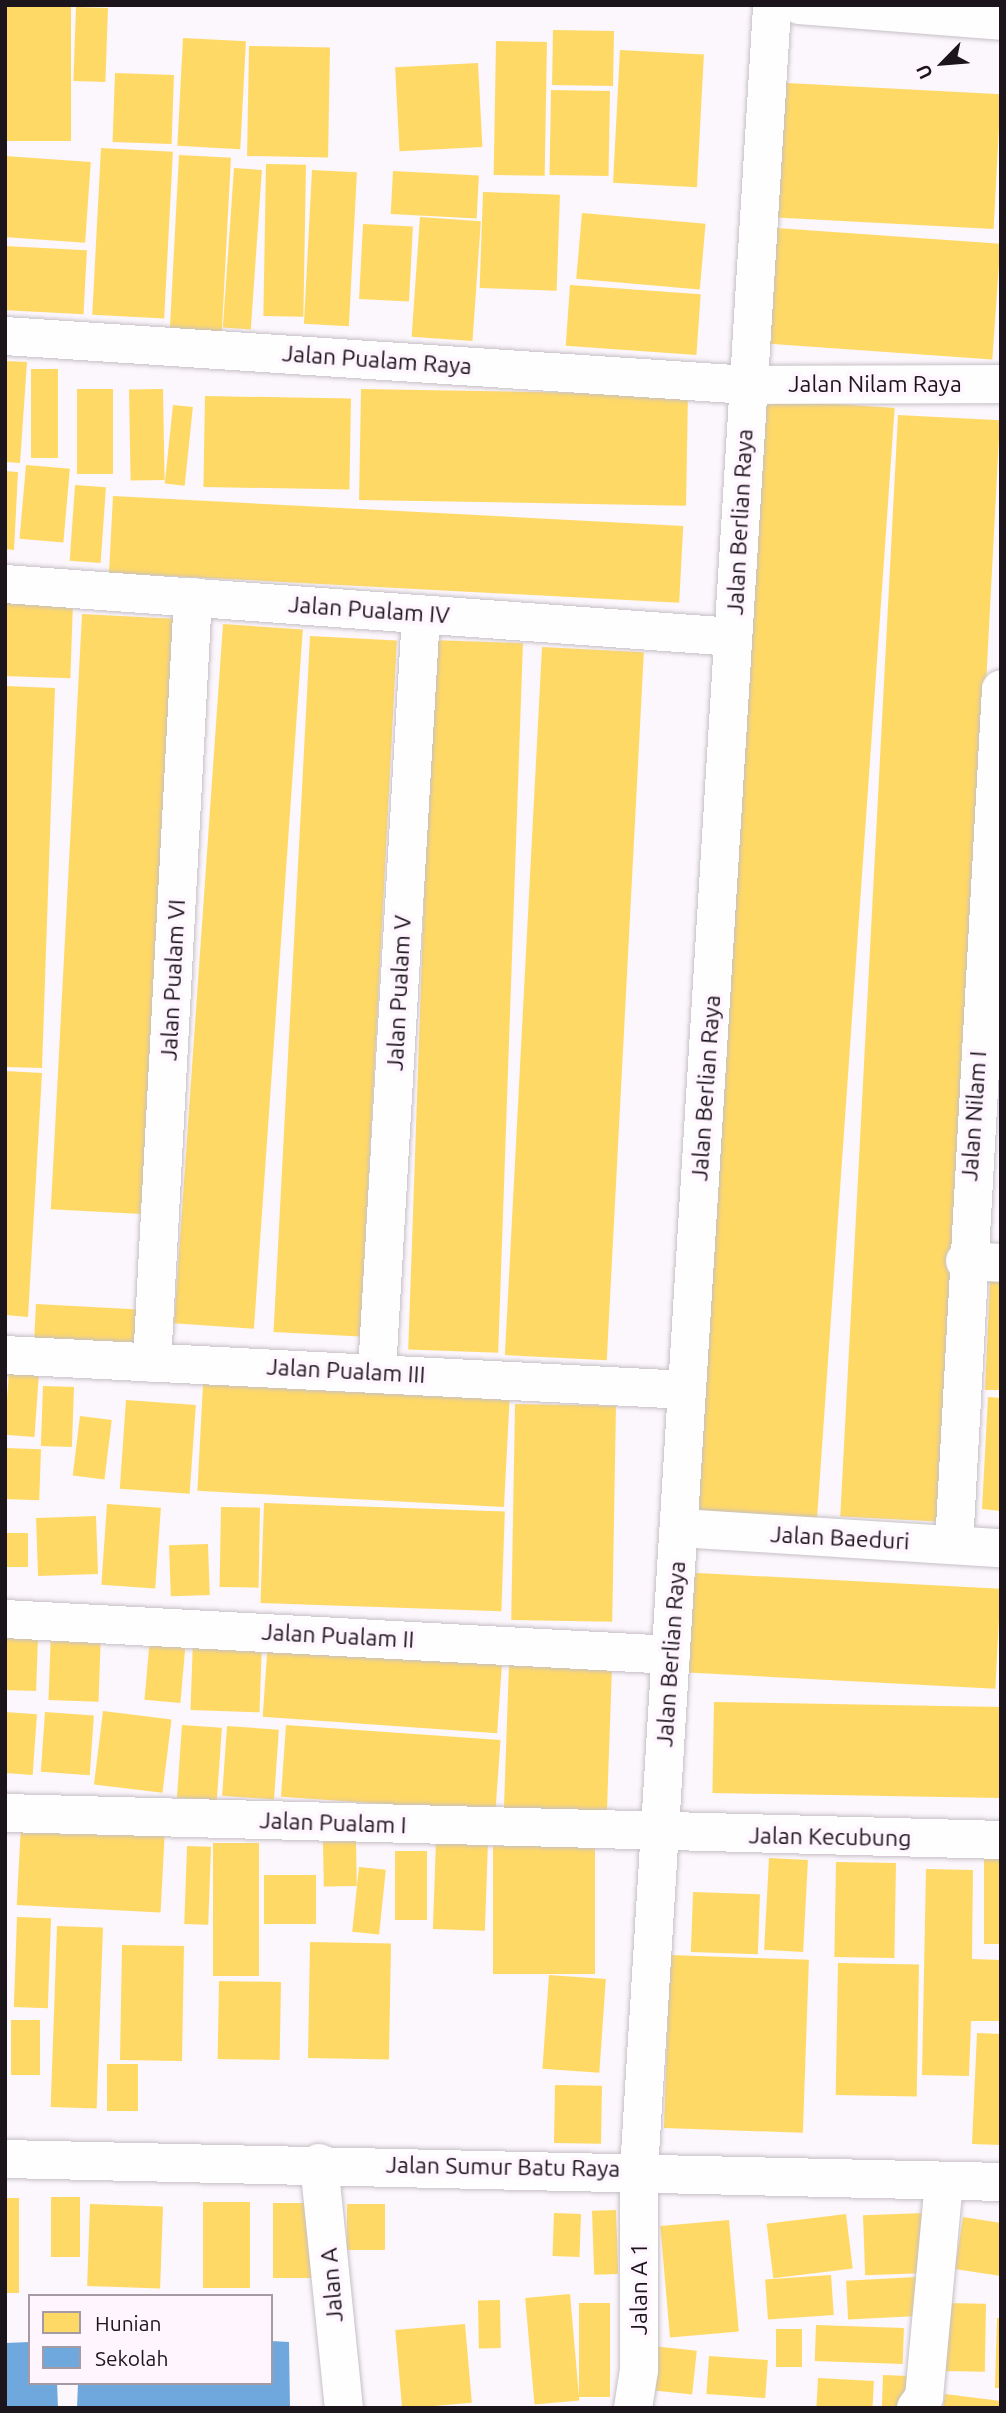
<!DOCTYPE html>
<html>
<head>
<meta charset="utf-8">
<style>
	body { margin:0 }
	#map { position:relative; width:1006px; height:2413px; overflow:hidden; background:#fcf7fc; font-family:Ubuntu,sans-serif }
	div>[style] { position:absolute }
	.homes>* { inset:0; background:#ffd966; transform-origin:0 0 }
	.schools>* { inset:0; background:#6fa8dc }
	.roads { filter:drop-shadow(0 0 2px #c6c0c6) drop-shadow(0 0 2px #c6c0c6) }
	.minor>* { height:38px; margin:-19px; padding:0 19px; transform-origin:19px; border-radius:19px; background:#fffeff }
	span { translate:-50% -50%; white-space:nowrap; text-align:center; line-height:1.15; -webkit-text-stroke:7px #fef5fe; paint-order:stroke }
	.street-label { font-size:23px; color:#1c151c }
	.frame { position:absolute; inset:0; border:7px solid #1c151c; pointer-events:none }
	.legend { position:absolute; left:28px; top:2294px; width:245px; height:91px; box-sizing:border-box; background:#fef5fe; border:2px solid #a49ba4; margin:0; padding:9px 12px; list-style:none; font-size:21px; color:#1c151c }
	.legend li { display:flex; align-items:center; gap:14px; height:35px }
	.legend b { width:35px; border:2px solid #a49ba4 }
	.north { position:absolute; left:908px; top:28px; width:70px; height:70px; -webkit-text-stroke:5px #fef5fe; paint-order:stroke; rotate:245deg; font-size:19px; font-weight:700; line-height:28px; text-align:center; color:#1c151c }
	.north::after { content:''; display:block; margin:auto; width:24px; height:32px; background:#1c151c; clip-path:polygon(50% 0,100% 100%,50% 72%,0 100%) }
</style>
</head>
<body>
<div id="map">
	<div class="homes">
		<div style="left:5px;top:5px;width:66px;height:136px"></div>
		<div style="left:76px;top:7px;width:32px;height:74px;rotate:2deg"></div>
		<div style="left:553px;top:30px;width:61px;height:55px;rotate:1deg"></div>
		<div style="left:183px;top:38px;width:63px;height:108px;rotate:3deg"></div>
		<div style="left:496px;top:41px;width:51px;height:134px;rotate:1deg"></div>
		<div style="left:249px;top:46px;width:81px;height:110px;rotate:1deg"></div>
		<div style="left:620px;top:50px;width:84px;height:133px;rotate:3deg"></div>
		<div style="left:478px;top:63px;width:84px;height:83px;rotate:87deg"></div>
		<div style="left:115px;top:73px;width:59px;height:69px;rotate:2deg"></div>
		<div style="left:768px;top:82px;width:233px;height:135px;rotate:3deg"></div>
		<div style="left:551px;top:90px;width:59px;height:85px;rotate:1deg"></div>
		<div style="left:101px;top:148px;width:72px;height:167px;rotate:3deg"></div>
		<div style="left:179px;top:155px;width:52px;height:177px;rotate:3deg"></div>
		<div style="left:5px;top:156px;width:86px;height:81px;rotate:4deg"></div>
		<div style="left:266px;top:164px;width:40px;height:152px;rotate:1deg"></div>
		<div style="left:234px;top:168px;width:28px;height:160px;rotate:4deg"></div>
		<div style="left:312px;top:170px;width:45px;height:154px;rotate:3deg"></div>
		<div style="left:393px;top:171px;width:86px;height:43px;rotate:3deg"></div>
		<div style="left:483px;top:192px;width:77px;height:96px;rotate:2deg"></div>
		<div style="left:582px;top:213px;width:124px;height:66px;rotate:5deg"></div>
		<div style="left:420px;top:217px;width:61px;height:120px;rotate:4deg"></div>
		<div style="left:363px;top:224px;width:50px;height:75px;rotate:3deg"></div>
		<div style="left:761px;top:227px;width:240px;height:116px;rotate:4deg"></div>
		<div style="left:5px;top:246px;width:82px;height:64px;rotate:3deg"></div>
		<div style="left:570px;top:285px;width:131px;height:61px;rotate:4deg"></div>
		<div style="clip-path:polygon(5px 361px,27px 362px,20px 463px,5px 462px)"></div>
		<div style="left:31px;top:369px;width:27px;height:89px"></div>
		<div style="left:77px;top:389px;width:36px;height:85px"></div>
		<div style="left:163px;top:389px;width:91px;height:34px;rotate:89deg"></div>
		<div style="left:361px;top:389px;width:327px;height:111px;rotate:1deg"></div>
		<div style="left:205px;top:396px;width:146px;height:91px;rotate:1deg"></div>
		<div style="left:751px;top:398px;width:144px;height:1113px;rotate:4deg"></div>
		<div style="left:173px;top:405px;width:20px;height:79px;rotate:6deg"></div>
		<div style="left:898px;top:415px;width:102px;height:1103px;rotate:3deg"></div>
		<div style="left:26px;top:465px;width:44px;height:74px;rotate:5deg"></div>
		<div style="clip-path:polygon(5px 471px,18px 472px,14px 550px,5px 549px)"></div>
		<div style="left:75px;top:485px;width:31px;height:76px;rotate:4deg"></div>
		<div style="left:113px;top:496px;width:571px;height:77px;rotate:3deg"></div>
		<div style="left:5px;top:601px;width:68px;height:75px;rotate:2deg"></div>
		<div style="left:82px;top:614px;width:96px;height:596px;rotate:3deg"></div>
		<div style="left:223px;top:624px;width:80px;height:701px;rotate:4deg"></div>
		<div style="left:310px;top:636px;width:87px;height:697px;rotate:3deg"></div>
		<div style="left:433px;top:640px;width:90px;height:710px;rotate:2deg"></div>
		<div style="left:542px;top:647px;width:102px;height:709px;rotate:3deg"></div>
		<div style="clip-path:polygon(5px 686px,55px 688px,42px 1068px,5px 1067px)"></div>
		<div style="clip-path:polygon(5px 1071px,42px 1073px,28px 1317px,5px 1315px)"></div>
		<div style="clip-path:polygon(990px 1281px,1001px 1281px,1001px 1390px,985px 1390px)"></div>
		<div style="left:36px;top:1304px;width:103px;height:37px;rotate:3deg"></div>
		<div style="left:9px;top:1371px;width:30px;height:64px;rotate:4deg"></div>
		<div style="left:203px;top:1384px;width:307px;height:107px;rotate:3deg"></div>
		<div style="left:43px;top:1386px;width:31px;height:60px;rotate:2deg"></div>
		<div style="clip-path:polygon(988px 1397px,1001px 1398px,1001px 1511px,982px 1509px)"></div>
		<div style="left:126px;top:1400px;width:70px;height:89px;rotate:4deg"></div>
		<div style="left:515px;top:1404px;width:101px;height:216px;rotate:1deg"></div>
		<div style="left:80px;top:1416px;width:32px;height:60px;rotate:7deg"></div>
		<div style="left:5px;top:1448px;width:36px;height:51px;rotate:2deg"></div>
		<div style="left:264px;top:1503px;width:241px;height:100px;rotate:2deg"></div>
		<div style="left:107px;top:1504px;width:54px;height:81px;rotate:4deg"></div>
		<div style="left:221px;top:1507px;width:39px;height:80px;rotate:1deg"></div>
		<div style="left:96px;top:1516px;width:58px;height:60px;rotate:88deg"></div>
		<div style="left:5px;top:1533px;width:23px;height:34px"></div>
		<div style="left:208px;top:1544px;width:51px;height:39px;rotate:88deg"></div>
		<div style="left:679px;top:1572px;width:322px;height:100px;rotate:3deg"></div>
		<div style="left:51px;top:1629px;width:50px;height:71px;rotate:2deg"></div>
		<div style="left:5px;top:1636px;width:33px;height:54px;rotate:2deg"></div>
		<div style="left:150px;top:1637px;width:36px;height:63px;rotate:5deg"></div>
		<div style="left:193px;top:1639px;width:69px;height:71px;rotate:2deg"></div>
		<div style="left:268px;top:1641px;width:235px;height:76px;rotate:4deg"></div>
		<div style="left:509px;top:1664px;width:103px;height:154px;rotate:2deg"></div>
		<div style="left:714px;top:1702px;width:287px;height:91px;rotate:1deg"></div>
		<div style="left:103px;top:1711px;width:69px;height:74px;rotate:7deg"></div>
		<div style="left:5px;top:1712px;width:32px;height:61px;rotate:4deg"></div>
		<div style="left:45px;top:1712px;width:49px;height:60px;rotate:4deg"></div>
		<div style="left:182px;top:1725px;width:40px;height:73px;rotate:4deg"></div>
		<div style="left:286px;top:1725px;width:215px;height:72px;rotate:4deg"></div>
		<div style="left:227px;top:1726px;width:52px;height:70px;rotate:4deg"></div>
		<div style="left:21px;top:1824px;width:144px;height:81px;rotate:3deg"></div>
		<div style="left:436px;top:1840px;width:52px;height:89px;rotate:2deg"></div>
		<div style="left:356px;top:1841px;width:45px;height:33px;rotate:89deg"></div>
		<div style="left:213px;top:1843px;width:46px;height:133px"></div>
		<div style="left:187px;top:1846px;width:24px;height:78px;rotate:2deg"></div>
		<div style="left:493px;top:1846px;width:102px;height:128px"></div>
		<div style="left:395px;top:1851px;width:32px;height:69px"></div>
		<div style="left:769px;top:1858px;width:39px;height:92px;rotate:3deg"></div>
		<div style="left:984px;top:1858px;width:17px;height:86px"></div>
		<div style="left:836px;top:1862px;width:60px;height:95px;rotate:1deg"></div>
		<div style="left:359px;top:1867px;width:27px;height:65px;rotate:6deg"></div>
		<div style="clip-path:polygon(926px 1869px,973px 1870px,972px 1959px,1001px 1960px,1001px 2021px,971px 2021px,969px 2076px,922px 2075px)"></div>
		<div style="left:264px;top:1875px;width:52px;height:49px"></div>
		<div style="left:693px;top:1892px;width:67px;height:60px;rotate:2deg"></div>
		<div style="left:17px;top:1917px;width:34px;height:90px;rotate:2deg"></div>
		<div style="left:57px;top:1926px;width:46px;height:181px;rotate:2deg"></div>
		<div style="left:310px;top:1942px;width:81px;height:116px;rotate:1deg"></div>
		<div style="left:122px;top:1945px;width:62px;height:115px;rotate:1deg"></div>
		<div style="left:670px;top:1955px;width:139px;height:173px;rotate:2deg"></div>
		<div style="left:838px;top:1963px;width:81px;height:132px;rotate:1deg"></div>
		<div style="left:549px;top:1975px;width:57px;height:94px;rotate:4deg"></div>
		<div style="left:219px;top:1981px;width:62px;height:78px;rotate:1deg"></div>
		<div style="left:11px;top:2020px;width:29px;height:55px"></div>
		<div style="clip-path:polygon(977px 2033px,1001px 2034px,1001px 2145px,972px 2144px)"></div>
		<div style="left:107px;top:2064px;width:31px;height:47px"></div>
		<div style="left:555px;top:2085px;width:47px;height:58px;rotate:1deg"></div>
		<div style="left:80px;top:2197px;width:60px;height:29px;rotate:90deg"></div>
		<div style="left:5px;top:2198px;width:14px;height:95px"></div>
		<div style="left:203px;top:2202px;width:47px;height:86px"></div>
		<div style="left:273px;top:2203px;width:40px;height:75px"></div>
		<div style="left:90px;top:2204px;width:73px;height:82px;rotate:2deg"></div>
		<div style="left:347px;top:2204px;width:38px;height:46px"></div>
		<div style="left:616px;top:2210px;width:64px;height:24px;rotate:88deg"></div>
		<div style="left:554px;top:2213px;width:27px;height:43px;rotate:2deg"></div>
		<div style="left:925px;top:2213px;width:60px;height:62px;rotate:88deg"></div>
		<div style="left:846px;top:2214px;width:55px;height:80px;rotate:83deg"></div>
		<div style="clip-path:polygon(963px 2217px,1001px 2223px,1001px 2276px,955px 2269px)"></div>
		<div style="left:729px;top:2220px;width:112px;height:69px;rotate:85deg"></div>
		<div style="left:831px;top:2275px;width:40px;height:66px;rotate:86deg"></div>
		<div style="left:916px;top:2277px;width:39px;height:70px;rotate:87deg"></div>
		<div style="left:570px;top:2294px;width:107px;height:45px;rotate:85deg"></div>
		<div style="left:500px;top:2300px;width:48px;height:22px;rotate:89deg"></div>
		<div style="left:579px;top:2303px;width:31px;height:94px"></div>
		<div style="left:945px;top:2303px;width:41px;height:68px;rotate:1deg"></div>
		<div style="clip-path:polygon(997px 2318px,1001px 2318px,1001px 2388px,995px 2388px)"></div>
		<div style="left:465px;top:2324px;width:79px;height:70px;rotate:85deg"></div>
		<div style="left:816px;top:2325px;width:88px;height:36px;rotate:2deg"></div>
		<div style="left:776px;top:2329px;width:26px;height:38px"></div>
		<div style="left:652px;top:2346px;width:45px;height:44px;rotate:6deg"></div>
		<div style="left:709px;top:2356px;width:59px;height:38px;rotate:4deg"></div>
		<div style="left:883px;top:2375px;width:26px;height:33px;rotate:2deg"></div>
		<div style="left:818px;top:2378px;width:56px;height:29px;rotate:3deg"></div>
		<div style="clip-path:polygon(945px 2394px,1001px 2401px,1001px 2408px,943px 2408px)"></div>
	</div>
	<div class="schools">
		<div style="clip-path:polygon(271px 2341px,289px 2342px,290px 2408px,77px 2408px,78px 2383px,271px 2383px)"></div>
		<div style="clip-path:polygon(30px 2342px,30px 2383px,57px 2383px,58px 2408px,5px 2408px,5px 2343px)"></div>
	</div>
	<div class="roads">
		<div class="minor">
			<div style="left:799px;top:5px;width:203px;rotate:4.5deg"></div>
			<div style="left:5px;top:336px;width:746px;rotate:3.77deg"></div>
			<div style="left:749px;top:385px;width:252px;rotate:-0.2deg"></div>
			<div style="left:5px;top:584px;width:730px;rotate:4.16deg"></div>
			<div style="left:965px;top:1261px;width:36px;rotate:3deg"></div>
			<div style="left:5px;top:1355px;width:683px;rotate:2.94deg"></div>
			<div style="left:152px;top:1363px;width:767px;rotate:-86.94deg"></div>
			<div style="left:377px;top:1371px;width:758px;rotate:-86.67deg"></div>
			<div style="left:679px;top:1528px;width:323px;rotate:3.6deg"></div>
			<div style="left:954px;top:1545px;width:857px;rotate:-86.86deg"></div>
			<div style="left:5px;top:1619px;width:667px;rotate:3.09deg"></div>
			<div style="left:5px;top:1813px;width:996px;rotate:1.55deg"></div>
			<div style="left:5px;top:2159px;width:996px;rotate:1.32deg"></div>
			<div style="left:319px;top:2163px;width:246px;rotate:84.2deg"></div>
			<div style="left:633px;top:2408px;width:38px;rotate:-81deg"></div>
			<div style="left:639px;top:2370px;width:200px;rotate:-90deg"></div>
			<div style="left:639px;top:2170px;width:2169px;rotate:-86.48deg"></div>
			<div style="left:916px;top:2408px;width:14px;rotate:-54deg"></div>
			<div style="left:924px;top:2397px;width:217px;rotate:-84.7deg"></div>
		</div>
	</div>
	<div class="street-label">
		<span style="left:377px;top:360px;rotate:4deg">Jalan Pualam Raya</span>
		<span style="left:875px;top:384px">Jalan Nilam Raya</span>
		<span style="left:740px;top:522px;rotate:-87deg">Jalan Berlian Raya</span>
		<span style="left:369px;top:610px;rotate:4deg">Jalan Pualam IV</span>
		<span style="left:173px;top:980px;rotate:-87deg">Jalan Pualam VI</span>
		<span style="left:399px;top:993px;rotate:-87deg">Jalan Pualam V</span>
		<span style="left:706px;top:1088px;rotate:-86deg">Jalan Berlian Raya</span>
		<span style="left:974px;top:1116px;rotate:-86deg">Jalan Nilam I</span>
		<span style="left:346px;top:1371px;rotate:3deg">Jalan Pualam III</span>
		<span style="left:840px;top:1538px;rotate:3deg">Jalan Baeduri</span>
		<span style="left:338px;top:1636px;rotate:3deg">Jalan Pualam II</span>
		<span style="left:671px;top:1654px;rotate:-86deg">Jalan Berlian Raya</span>
		<span style="left:333px;top:1823px;rotate:2deg">Jalan Pualam I</span>
		<span style="left:830px;top:1837px;rotate:1deg">Jalan Kecubung</span>
		<span style="left:503px;top:2167px;rotate:1deg">Jalan Sumur Batu Raya</span>
		<span style="left:332px;top:2285px;rotate:-95deg">Jalan A</span>
		<span style="left:639px;top:2289px;rotate:-90deg">Jalan A 1</span>
	</div>
	<div class="frame"></div>
	<ul class="legend">
	<li><b style="height:19px;background:#ffd966"></b>Hunian</li>
	<li><b style="height:19px;background:#6fa8dc"></b>Sekolah</li>
	</ul>
	<div class="north">U</div>
</div>
</body>
</html>
